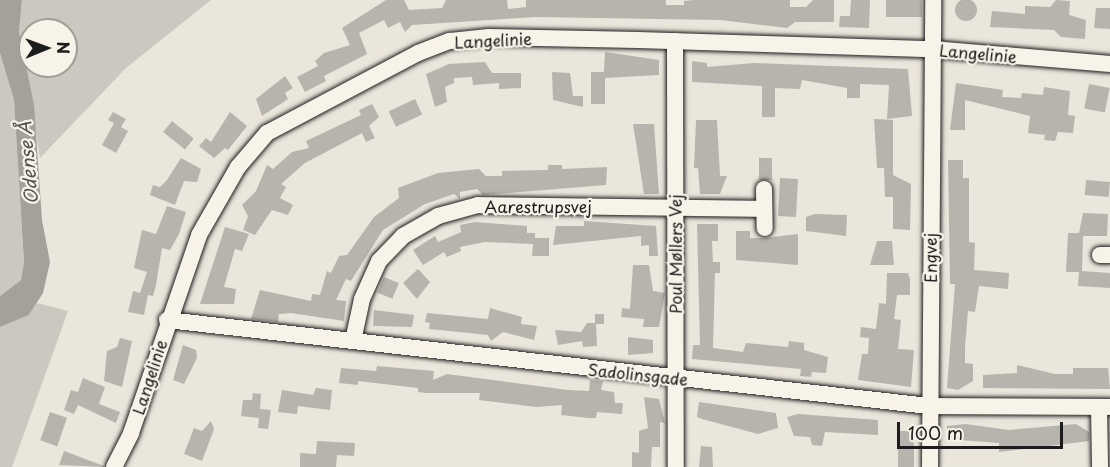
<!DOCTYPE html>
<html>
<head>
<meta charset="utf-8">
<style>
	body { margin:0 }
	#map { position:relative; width:1110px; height:467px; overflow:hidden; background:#eae6dc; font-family:"Playpen Sans",sans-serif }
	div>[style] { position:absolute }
	.green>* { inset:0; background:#ccc8c0 }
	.water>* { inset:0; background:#a3a19a }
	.building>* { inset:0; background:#b6b4ac; transform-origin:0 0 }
	.round { border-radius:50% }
	.roads { filter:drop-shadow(0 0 2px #1c1c1c) drop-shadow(0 0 2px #1c1c1c) }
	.minor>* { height:16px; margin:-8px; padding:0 8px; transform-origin:8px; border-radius:8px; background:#f7f3e8 }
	span { translate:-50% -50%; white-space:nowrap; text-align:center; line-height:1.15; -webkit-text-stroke:4.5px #f7f3e8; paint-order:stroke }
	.street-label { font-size:16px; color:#1c1c1c }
	.water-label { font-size:18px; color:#52514e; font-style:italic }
	.north { position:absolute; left:18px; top:18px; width:60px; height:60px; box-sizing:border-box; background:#f7f3e8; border:2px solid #9f9d96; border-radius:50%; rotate:89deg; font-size:16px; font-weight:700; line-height:24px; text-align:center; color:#1c1c1c }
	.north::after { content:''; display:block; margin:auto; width:21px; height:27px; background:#1c1c1c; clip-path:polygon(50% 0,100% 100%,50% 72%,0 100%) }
	.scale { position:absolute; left:897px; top:422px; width:166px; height:27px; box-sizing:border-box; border:3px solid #1c1c1c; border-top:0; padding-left:8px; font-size:18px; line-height:21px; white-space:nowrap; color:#1c1c1c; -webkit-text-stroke:4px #f7f3e8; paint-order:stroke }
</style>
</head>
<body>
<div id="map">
	<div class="green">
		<div style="clip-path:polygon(evenodd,22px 0,211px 0,126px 68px,40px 158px,19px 32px,22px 0,30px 30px,66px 30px,66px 66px,30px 66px,30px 30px)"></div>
		<div style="clip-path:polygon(0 53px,14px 100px,24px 262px,21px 280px,0 296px)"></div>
		<div style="clip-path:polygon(37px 303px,68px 311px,12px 467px,0 467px,0 327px,29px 315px)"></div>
	</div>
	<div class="water">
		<div style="clip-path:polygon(0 0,22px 0,19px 32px,34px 105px,42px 220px,50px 262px,43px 293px,29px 315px,0 327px,0 296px,21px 280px,24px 262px,14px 100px,0 53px)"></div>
	</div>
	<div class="building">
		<div class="round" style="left:955px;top:-1px;width:22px;height:22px"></div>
		<div style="clip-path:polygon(386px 0,404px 0,409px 10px,442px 8px,446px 0,507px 0,508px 9px,526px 7px,526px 0,666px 0,666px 5px,684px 5px,684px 1px,694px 0,790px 0,790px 7px,806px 7px,813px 0,834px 0,834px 22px,795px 22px,787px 28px,720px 20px,535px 17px,412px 25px,405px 32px,400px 22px,388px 28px,384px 20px,359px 33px,367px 54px,324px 76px,326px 81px,305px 92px,297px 77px,318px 66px,315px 61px,324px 53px,350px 45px,342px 28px)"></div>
		<div style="clip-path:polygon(851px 0,870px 0,869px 28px,839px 27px,840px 16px,850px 16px)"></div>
		<div style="left:886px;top:0;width:36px;height:17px"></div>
		<div style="clip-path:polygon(1056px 0,1070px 1px,1069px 15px,1086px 20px,1085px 39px,1061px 37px,1054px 30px,990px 27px,992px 11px,1025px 14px,1025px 6px,1050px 7px)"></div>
		<div style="clip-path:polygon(1096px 8px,1110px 8px,1110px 29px,1094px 28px)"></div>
		<div style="clip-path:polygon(605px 52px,659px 60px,659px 75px,605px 78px,605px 104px,591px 104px,591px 72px,604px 72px)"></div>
		<div style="clip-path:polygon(692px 61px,707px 63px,707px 67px,754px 63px,908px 69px,912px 116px,887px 119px,889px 85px,860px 84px,860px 98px,847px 98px,847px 88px,802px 80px,800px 89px,775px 88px,775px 117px,762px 117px,762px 86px,692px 82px)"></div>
		<div style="clip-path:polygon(485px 62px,492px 73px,521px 73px,521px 88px,499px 89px,499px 83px,473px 85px,472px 77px,454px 78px,454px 83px,445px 87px,447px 102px,435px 107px,426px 74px,449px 64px)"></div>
		<div style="clip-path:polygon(552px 72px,570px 73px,573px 96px,583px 96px,583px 107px,553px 100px)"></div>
		<div style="clip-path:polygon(285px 76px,293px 88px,285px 93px,288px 99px,262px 116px,256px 99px)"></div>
		<div style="clip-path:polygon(956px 83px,1003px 90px,1002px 97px,1021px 98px,1022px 93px,1043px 95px,1044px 87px,1070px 91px,1068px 115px,1075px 116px,1073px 133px,1058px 132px,1055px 141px,1044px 140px,1045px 135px,1028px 133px,1030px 116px,965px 100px,965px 130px,950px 130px)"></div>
		<div style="left:1089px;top:84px;width:21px;height:25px;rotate:11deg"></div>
		<div style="left:415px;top:99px;width:17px;height:29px;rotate:65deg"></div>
		<div style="clip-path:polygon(372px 104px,379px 117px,369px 126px,375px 138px,366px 142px,362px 133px,305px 163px,281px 184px,286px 187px,280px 198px,293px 205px,288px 215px,272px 210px,255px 235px,243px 230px,248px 216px,242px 205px,256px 191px,267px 165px,273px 169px,292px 152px,309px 148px,306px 141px,361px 115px,359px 110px)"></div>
		<div style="clip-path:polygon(113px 112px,126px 119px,121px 127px,128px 131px,116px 153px,102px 145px,114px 123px,108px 120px)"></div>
		<div style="clip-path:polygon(230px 112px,247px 126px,228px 150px,225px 148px,214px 158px,199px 146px,206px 138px,211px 142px)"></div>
		<div style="clip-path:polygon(874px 119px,893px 120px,893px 175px,911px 184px,910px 230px,893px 229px,893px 197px,885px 197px,884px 168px,877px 168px)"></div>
		<div style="clip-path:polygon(696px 120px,717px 120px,720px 176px,727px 176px,720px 194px,700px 194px,698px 168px,694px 168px)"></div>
		<div style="left:172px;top:121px;width:28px;height:14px;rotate:39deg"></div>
		<div style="clip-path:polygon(633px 124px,654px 124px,659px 194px,644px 194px)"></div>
		<div style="clip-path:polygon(181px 158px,201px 169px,197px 182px,184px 181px,175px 205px,150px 195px,153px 185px,160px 187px,167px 180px)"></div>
		<div style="left:759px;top:158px;width:13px;height:22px"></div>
		<div style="clip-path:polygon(948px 160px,963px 160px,963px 178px,969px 178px,969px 242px,975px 243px,974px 270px,1009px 273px,1008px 289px,979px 286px,975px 312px,968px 311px,965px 347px,965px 363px,973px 364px,973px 381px,958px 390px,947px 388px,955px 284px,950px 284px)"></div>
		<div style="clip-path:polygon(548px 165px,562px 165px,562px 169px,607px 167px,606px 185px,483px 195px,477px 189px,460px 192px,460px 199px,454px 194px,425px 204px,383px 230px,351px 281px,346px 279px,336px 300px,346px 301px,344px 321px,291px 313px,279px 314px,278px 322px,251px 319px,260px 290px,311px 301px,312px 294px,320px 295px,327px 271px,331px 273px,339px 256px,347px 255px,374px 217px,399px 198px,398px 188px,438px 173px,479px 169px,486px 176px,502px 176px,502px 171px,548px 170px)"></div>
		<div style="left:780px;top:178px;width:18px;height:38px;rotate:3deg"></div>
		<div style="left:1086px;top:180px;width:24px;height:15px;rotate:5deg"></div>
		<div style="clip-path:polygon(167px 206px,186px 212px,179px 234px,170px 250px,162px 248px,156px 285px,153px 296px,148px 295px,144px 315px,128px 312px,133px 291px,140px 293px,147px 272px,134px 268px,142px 230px,156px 234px)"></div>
		<div style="clip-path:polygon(1083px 213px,1108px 214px,1107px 236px,1083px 236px,1082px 271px,1110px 273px,1110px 288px,1078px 286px,1079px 272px,1066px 272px,1068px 233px,1079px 233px)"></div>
		<div style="clip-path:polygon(815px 214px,847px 215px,846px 236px,806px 231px,806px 217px)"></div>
		<div style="clip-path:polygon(584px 221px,656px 226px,658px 256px,649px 256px,649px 245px,641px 246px,641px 236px,553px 245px,556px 226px,584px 226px)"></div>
		<div style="clip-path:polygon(475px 222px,527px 226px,527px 233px,535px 233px,535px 238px,549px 238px,549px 256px,532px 256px,533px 244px,485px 242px,460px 247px,461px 251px,447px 257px,444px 252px,423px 265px,413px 250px,435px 236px,438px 242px,461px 232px,460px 225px)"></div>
		<div style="clip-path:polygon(697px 224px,718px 224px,718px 241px,712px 241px,713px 262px,720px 262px,720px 273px,715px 273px,713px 348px,743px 352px,746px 343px,788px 347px,789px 341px,804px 343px,804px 350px,828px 357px,826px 373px,812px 372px,811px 377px,800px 376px,801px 369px,692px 359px,693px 345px,700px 345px)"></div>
		<div style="clip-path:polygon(225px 227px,249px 234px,242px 251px,235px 249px,224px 287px,236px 289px,234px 304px,200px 304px)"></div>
		<div style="clip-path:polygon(736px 231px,750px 231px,750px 238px,765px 238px,798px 234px,798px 265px,736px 260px)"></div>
		<div style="clip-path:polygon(877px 241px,892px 241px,894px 265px,870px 265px)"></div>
		<div style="clip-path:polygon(633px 265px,649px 265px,653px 291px,665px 293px,659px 327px,643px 327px,644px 319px,621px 317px,622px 308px,630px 309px)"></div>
		<div style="clip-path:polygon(418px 269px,430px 282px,417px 299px,403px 283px)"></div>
		<div style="clip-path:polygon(887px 273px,908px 273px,910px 279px,910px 295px,897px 295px,894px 319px,901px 320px,898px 349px,914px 350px,911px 387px,858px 380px,862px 354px,868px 354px,869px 338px,860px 337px,861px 327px,876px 329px,879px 303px,886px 304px)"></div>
		<div style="left:384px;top:277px;width:16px;height:17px;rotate:22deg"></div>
		<div style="clip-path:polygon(490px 308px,522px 317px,521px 324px,537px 326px,534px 340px,503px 332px,491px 341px,488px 335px,429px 329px,430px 323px,425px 322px,427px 313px,488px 319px)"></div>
		<div style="clip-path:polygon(374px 310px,414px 315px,412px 327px,373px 326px)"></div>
		<div style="clip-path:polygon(595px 314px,604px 314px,604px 324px,596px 324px,597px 346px,583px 347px,582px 341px,558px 345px,555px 330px,581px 332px,587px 323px,595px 323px)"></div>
		<div style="clip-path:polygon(628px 337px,653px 340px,653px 353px,628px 355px)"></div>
		<div style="clip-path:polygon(120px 338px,132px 341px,122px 387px,104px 381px,107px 351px,117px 347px)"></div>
		<div style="clip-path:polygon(183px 345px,196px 350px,197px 358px,184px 384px,173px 380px)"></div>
		<div style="clip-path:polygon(1017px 365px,1055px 374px,1073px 374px,1073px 368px,1108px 368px,1110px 389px,983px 388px,983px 375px,1017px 373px)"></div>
		<div style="clip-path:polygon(377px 366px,434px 371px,433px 380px,447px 374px,568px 390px,589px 391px,590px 380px,603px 381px,601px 390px,614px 392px,615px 403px,623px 403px,622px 414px,597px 412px,596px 418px,588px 418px,561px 415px,562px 405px,536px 407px,479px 400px,480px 393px,426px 393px,418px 392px,418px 388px,358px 381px,358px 385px,339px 383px,341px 368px,376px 371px)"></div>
		<div style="clip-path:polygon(83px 378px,105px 387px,99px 404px,120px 412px,116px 423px,78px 405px,74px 414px,64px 410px,71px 390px,78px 392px)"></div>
		<div style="clip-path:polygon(316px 388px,332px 390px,330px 410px,298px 406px,297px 414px,278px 412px,282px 390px,313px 395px)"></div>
		<div style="clip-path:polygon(253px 393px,261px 394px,260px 409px,271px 410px,268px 429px,258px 428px,259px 418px,241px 416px,243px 400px,252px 400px)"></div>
		<div style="clip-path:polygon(644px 397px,659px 399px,665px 423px,660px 422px,660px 447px,652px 447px,651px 467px,632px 467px,632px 452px,639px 453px,639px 431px,648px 428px)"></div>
		<div style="clip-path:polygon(699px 402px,776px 413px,778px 428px,758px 434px,702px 419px,697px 417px)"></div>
		<div style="left:50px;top:412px;width:18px;height:30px;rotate:19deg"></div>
		<div style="clip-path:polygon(798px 414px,878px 420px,878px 435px,825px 432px,822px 446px,812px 445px,810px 437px,794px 436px,787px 417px)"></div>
		<div style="clip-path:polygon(211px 421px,214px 429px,202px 461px,184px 454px,194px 428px,202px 431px)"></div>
		<div style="clip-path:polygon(966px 424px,1009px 430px,1076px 424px,1089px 432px,1089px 441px,999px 452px,999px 443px,947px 439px,947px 426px)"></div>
		<div style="left:898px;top:431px;width:16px;height:36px"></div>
		<div style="clip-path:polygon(317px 441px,355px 443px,354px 456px,337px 455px,336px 467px,300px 467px,300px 453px,316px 454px)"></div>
		<div style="clip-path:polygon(701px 446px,712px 447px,713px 467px,699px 467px)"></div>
		<div style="clip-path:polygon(64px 451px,104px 466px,104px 467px,59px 465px)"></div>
	</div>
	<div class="roads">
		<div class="minor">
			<div style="left:675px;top:41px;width:426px;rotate:89.9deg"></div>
			<div style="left:764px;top:189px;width:39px;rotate:89deg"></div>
			<div style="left:1100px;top:255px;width:10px"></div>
			<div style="left:167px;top:320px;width:767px;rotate:6.44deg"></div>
			<div style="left:929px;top:406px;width:181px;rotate:0.3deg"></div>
			<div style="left:353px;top:341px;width:43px;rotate:-77.9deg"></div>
			<div style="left:362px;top:299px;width:42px;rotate:-65.9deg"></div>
			<div style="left:379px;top:261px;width:35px;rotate:-46deg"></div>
			<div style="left:403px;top:236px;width:40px;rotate:-29.7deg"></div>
			<div style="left:438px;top:216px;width:41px;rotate:-15.4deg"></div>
			<div style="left:478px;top:205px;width:286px;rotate:0.8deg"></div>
			<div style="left:1099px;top:407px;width:60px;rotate:89deg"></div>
			<div style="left:114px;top:467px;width:38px;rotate:-63deg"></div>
			<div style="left:131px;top:433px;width:209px;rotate:-71deg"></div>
			<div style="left:199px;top:235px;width:78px;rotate:-60.2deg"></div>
			<div style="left:238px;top:167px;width:45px;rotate:-49.5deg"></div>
			<div style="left:267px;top:133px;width:171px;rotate:-27.9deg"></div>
			<div style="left:418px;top:53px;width:34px;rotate:-21deg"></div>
			<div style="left:450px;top:41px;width:39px;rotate:-6deg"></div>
			<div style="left:489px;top:37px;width:149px;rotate:1.2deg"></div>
			<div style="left:638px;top:40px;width:294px;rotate:1.8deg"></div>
			<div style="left:932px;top:49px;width:179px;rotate:4.8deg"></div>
			<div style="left:930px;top:467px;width:467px;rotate:-89.6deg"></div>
		</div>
	</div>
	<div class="street-label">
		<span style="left:493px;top:40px;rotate:-3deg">Langelinie</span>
		<span style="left:978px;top:53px;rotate:5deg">Langelinie</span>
		<span style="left:538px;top:206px">Aarestrupsvej</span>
		<span style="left:675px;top:254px;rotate:-90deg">Poul Møllers Vej</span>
		<span style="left:930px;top:258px;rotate:-90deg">Engvej</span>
		<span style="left:638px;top:374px;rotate:6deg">Sadolinsgade</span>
		<span style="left:149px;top:377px;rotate:-72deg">Langelinie</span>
	</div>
	<div class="water-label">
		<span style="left:28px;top:163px;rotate:-95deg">Odense Å</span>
	</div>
	<div class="north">N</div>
	<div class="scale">100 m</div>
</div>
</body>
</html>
